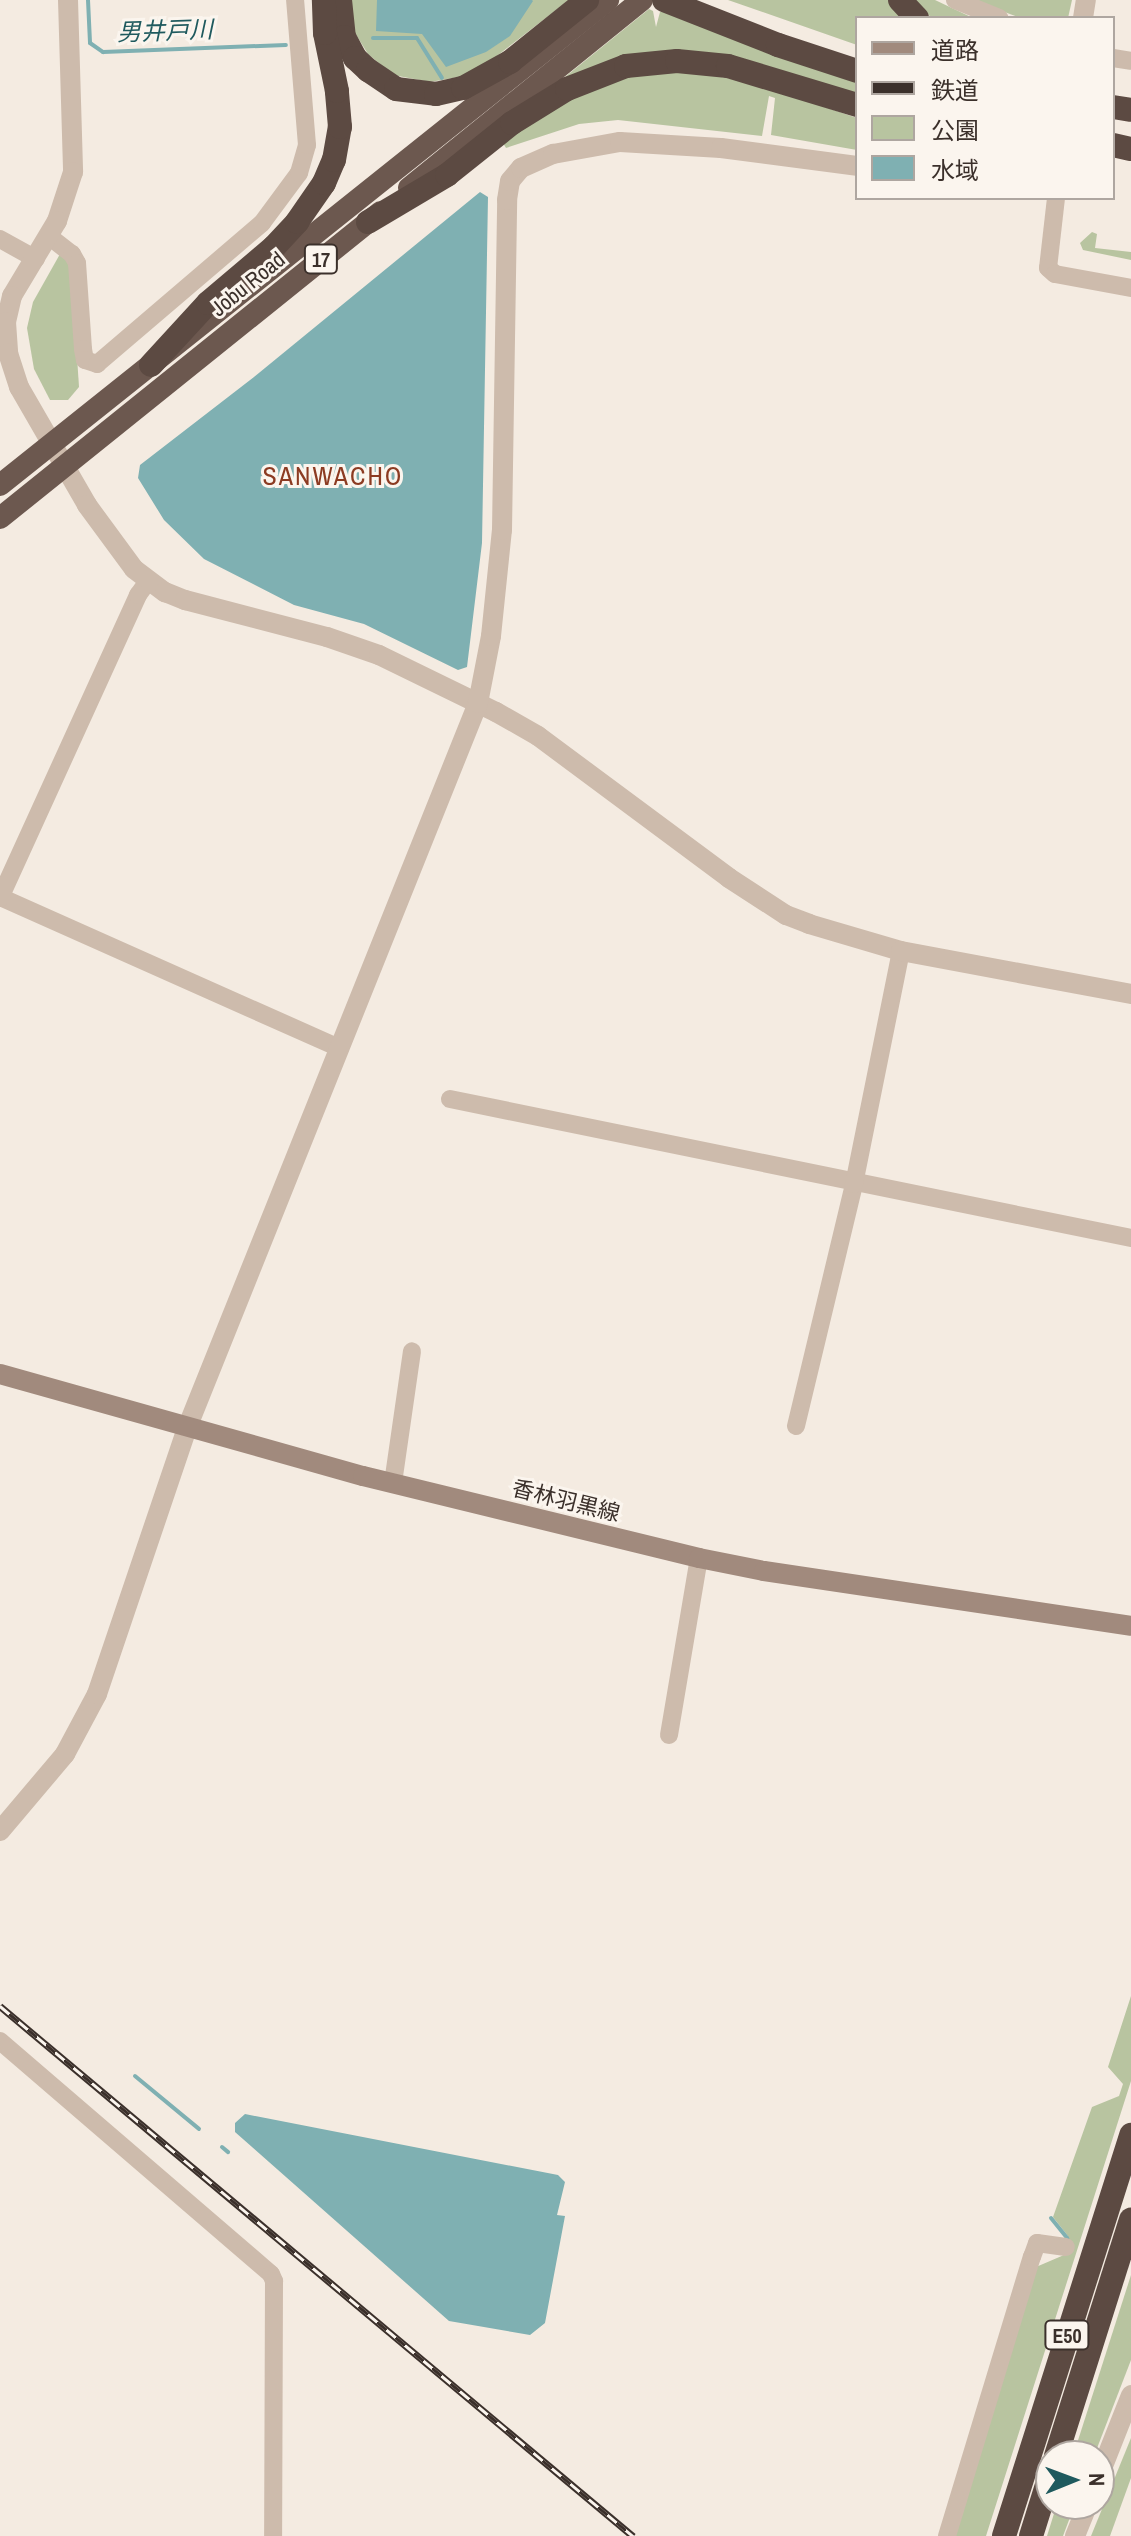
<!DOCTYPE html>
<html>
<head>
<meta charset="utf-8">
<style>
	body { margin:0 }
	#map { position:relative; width:1131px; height:2536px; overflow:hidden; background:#f4ebe1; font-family:"Archivo Narrow","Noto Sans JP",sans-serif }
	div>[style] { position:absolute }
	.green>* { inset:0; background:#b8c4a0 }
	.water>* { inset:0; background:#7fb0b2 }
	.stream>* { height:4px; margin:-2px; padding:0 2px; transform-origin:2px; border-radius:2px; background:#7fb0b2 }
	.minor>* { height:18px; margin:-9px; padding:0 9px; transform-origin:9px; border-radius:9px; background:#cdbbac }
	.tertiary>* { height:20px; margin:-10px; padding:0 10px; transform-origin:10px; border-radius:10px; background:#cdbbac }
	.secondary>* { height:20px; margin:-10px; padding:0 10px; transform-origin:10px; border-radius:10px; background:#a18a7d }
	.trunk>* { height:22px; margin:-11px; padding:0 11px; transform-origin:11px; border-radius:11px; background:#6c584f }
	.motorway>* { height:24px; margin:-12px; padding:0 12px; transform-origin:12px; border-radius:12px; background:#5c4a42 }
	.rail>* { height:7px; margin-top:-3.5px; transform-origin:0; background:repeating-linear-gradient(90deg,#fbf5ee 0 12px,#3b302b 0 24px); box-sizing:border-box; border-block:2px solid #3b302b }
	span { translate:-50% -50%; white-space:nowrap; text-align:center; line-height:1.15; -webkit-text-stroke:6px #fbf5ee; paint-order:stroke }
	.shield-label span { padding:2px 6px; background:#fbf5ee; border:2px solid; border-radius:6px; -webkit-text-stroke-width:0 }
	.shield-label { font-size:20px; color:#3b302b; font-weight:700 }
	.street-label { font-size:22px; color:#3b302b }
	.water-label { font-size:24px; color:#1f5a5e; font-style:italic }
	.quarter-label { font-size:26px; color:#8c3b22; letter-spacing:2px }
	.legend { position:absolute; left:855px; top:16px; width:260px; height:184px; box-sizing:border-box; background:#fbf5ee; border:2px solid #aea6a0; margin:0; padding:10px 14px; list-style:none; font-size:24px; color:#3b302b }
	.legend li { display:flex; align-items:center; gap:16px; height:40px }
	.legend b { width:40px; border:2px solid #aea6a0 }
	.north { position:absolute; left:1035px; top:2440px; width:80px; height:80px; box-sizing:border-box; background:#fbf5ee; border:2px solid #aea6a0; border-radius:50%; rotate:89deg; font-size:22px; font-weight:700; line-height:32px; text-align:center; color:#3b302b }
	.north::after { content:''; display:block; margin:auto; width:28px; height:36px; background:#1f5a5e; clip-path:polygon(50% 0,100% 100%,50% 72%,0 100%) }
</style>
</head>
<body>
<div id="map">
	<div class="green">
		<div style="clip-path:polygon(349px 0,569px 0,493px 59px,464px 76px,430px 82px,393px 75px,368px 54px,355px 33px)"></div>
		<div style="clip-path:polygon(728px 0,888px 0,902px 18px,857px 18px,857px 45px)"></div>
		<div style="clip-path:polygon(912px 0,935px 0,973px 18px,932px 18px)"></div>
		<div style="clip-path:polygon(972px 0,1072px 0,1068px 18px,1021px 18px)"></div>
		<div style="clip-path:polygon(649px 9px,653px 11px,656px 27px,660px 12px,664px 11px,857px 82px,857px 96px,746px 64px,560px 81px)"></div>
		<div style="clip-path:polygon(689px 71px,754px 83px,857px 118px,857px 150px,771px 135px,775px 98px,769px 96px,762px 136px,618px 120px,579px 124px,506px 148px,503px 143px,554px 106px,626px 76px)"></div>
		<div style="clip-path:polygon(1092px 232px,1097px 234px,1095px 248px,1131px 252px,1131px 260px,1083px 250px,1080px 243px)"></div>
		<div style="clip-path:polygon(60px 254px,71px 265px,79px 387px,68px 400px,50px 400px,34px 369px,27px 328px,33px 302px)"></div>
		<div style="clip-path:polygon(1131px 1996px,1131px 2081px,986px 2536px,955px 2536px,1036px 2267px,1064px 2255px,1068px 2236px,1053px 2217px,1092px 2107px,1119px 2096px,1123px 2084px,1108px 2067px)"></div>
		<div style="clip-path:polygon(1131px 2275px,1131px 2360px,1094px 2456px,1073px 2456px)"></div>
		<div style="clip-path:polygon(1131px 2438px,1131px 2478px,1110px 2536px,1091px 2536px)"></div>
		<div style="clip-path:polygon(1057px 2504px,1075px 2504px,1063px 2536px,1047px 2536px)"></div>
	</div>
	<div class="water">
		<div style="clip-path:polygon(377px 0,532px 0,533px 1px,510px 36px,486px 52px,446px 67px,422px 34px,376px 31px)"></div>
		<div style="clip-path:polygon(480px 192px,488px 197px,482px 543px,467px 667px,458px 670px,364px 624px,294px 605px,204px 559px,164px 520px,138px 478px,140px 465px,254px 377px)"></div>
		<div style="clip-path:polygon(245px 2114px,558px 2175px,565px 2182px,557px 2215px,565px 2216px,545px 2323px,530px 2335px,449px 2321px,235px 2132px,235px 2123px)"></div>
	</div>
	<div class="stream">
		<div style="left:88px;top:0;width:43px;rotate:87.3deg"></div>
		<div style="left:90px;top:43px;width:16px;rotate:35deg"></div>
		<div style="left:103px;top:52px;width:183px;rotate:-2.2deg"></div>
		<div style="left:373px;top:38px;width:44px"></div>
		<div style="left:417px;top:38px;width:47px;rotate:58deg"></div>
		<div style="left:135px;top:2076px;width:83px;rotate:39.6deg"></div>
		<div style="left:222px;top:2147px;width:8px;rotate:40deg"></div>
		<div style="left:1051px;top:2218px;width:26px;rotate:51deg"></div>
	</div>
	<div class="minor">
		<div style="left:955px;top:0;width:48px;rotate:22.2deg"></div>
		<div style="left:1113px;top:58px;width:18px;rotate:9deg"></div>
		<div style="left:1056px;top:198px;width:70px;rotate:96.5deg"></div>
		<div style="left:1048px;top:268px;width:9px;rotate:41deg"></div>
		<div style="left:1055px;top:274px;width:77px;rotate:10.4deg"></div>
		<div style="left:50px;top:237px;width:28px;rotate:38deg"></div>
		<div style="left:72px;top:254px;width:10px;rotate:61deg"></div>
		<div style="left:77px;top:263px;width:86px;rotate:86deg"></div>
		<div style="left:83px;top:349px;width:11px;rotate:80deg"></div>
		<div style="left:85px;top:360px;width:13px;rotate:18deg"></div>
		<div style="left:97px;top:364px;width:217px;rotate:-40.5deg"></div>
		<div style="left:262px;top:223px;width:62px;rotate:-53.5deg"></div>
		<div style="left:299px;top:173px;width:29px;rotate:-74deg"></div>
		<div style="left:307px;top:145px;width:145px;rotate:-94.7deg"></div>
		<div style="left:0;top:239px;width:41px;rotate:29.1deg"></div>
		<div style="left:0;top:897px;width:371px;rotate:24deg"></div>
		<div style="left:0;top:898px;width:333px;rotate:-65.5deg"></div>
		<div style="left:138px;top:595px;width:17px;rotate:-54deg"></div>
		<div style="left:450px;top:1099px;width:695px;rotate:11.54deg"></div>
		<div style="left:796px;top:1426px;width:249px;rotate:-76.5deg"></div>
		<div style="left:854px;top:1184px;width:238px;rotate:-78.6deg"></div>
		<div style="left:393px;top:1483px;width:133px;rotate:-81.8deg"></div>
		<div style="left:669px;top:1735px;width:180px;rotate:-80.4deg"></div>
		<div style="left:0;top:2041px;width:357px;rotate:40.7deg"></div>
		<div style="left:271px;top:2274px;width:8px;rotate:67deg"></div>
		<div style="left:274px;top:2281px;width:255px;rotate:90.2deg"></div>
		<div style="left:947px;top:2536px;width:292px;rotate:-73.1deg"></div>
		<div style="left:1032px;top:2257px;width:15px;rotate:-70deg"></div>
		<div style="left:1037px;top:2243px;width:29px;rotate:8deg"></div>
	</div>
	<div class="tertiary">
		<div style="left:68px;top:0;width:172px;rotate:88.3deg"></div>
		<div style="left:73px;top:172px;width:52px;rotate:108.1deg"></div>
		<div style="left:57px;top:221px;width:87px;rotate:121deg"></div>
		<div style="left:12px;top:296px;width:27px;rotate:103deg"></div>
		<div style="left:6px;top:322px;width:31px;rotate:86deg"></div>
		<div style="left:8px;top:353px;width:36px;rotate:72deg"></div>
		<div style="left:19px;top:387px;width:136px;rotate:60deg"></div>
		<div style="left:87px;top:505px;width:79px;rotate:53.7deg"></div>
		<div style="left:134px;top:569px;width:39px;rotate:37deg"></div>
		<div style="left:165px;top:592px;width:22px;rotate:22deg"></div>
		<div style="left:185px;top:600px;width:147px;rotate:14.6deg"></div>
		<div style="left:327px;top:637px;width:55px;rotate:19.1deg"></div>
		<div style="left:379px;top:655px;width:130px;rotate:26deg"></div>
		<div style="left:496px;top:712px;width:48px;rotate:29.7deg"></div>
		<div style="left:538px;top:736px;width:238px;rotate:36.6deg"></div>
		<div style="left:729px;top:878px;width:68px;rotate:33deg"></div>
		<div style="left:786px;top:915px;width:25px;rotate:21deg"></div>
		<div style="left:809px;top:924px;width:96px;rotate:16.4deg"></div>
		<div style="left:901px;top:951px;width:234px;rotate:10.6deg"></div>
		<div style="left:1083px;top:18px;width:18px;rotate:-81deg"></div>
		<div style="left:0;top:1831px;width:101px;rotate:-49.8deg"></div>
		<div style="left:65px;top:1754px;width:68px;rotate:-61.9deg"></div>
		<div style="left:97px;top:1694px;width:281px;rotate:-71.3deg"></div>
		<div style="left:187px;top:1428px;width:781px;rotate:-68.13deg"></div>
		<div style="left:478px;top:703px;width:68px;rotate:-79deg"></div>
		<div style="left:491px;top:636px;width:107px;rotate:-84.1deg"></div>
		<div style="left:502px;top:530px;width:330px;rotate:-89.1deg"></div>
		<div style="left:507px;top:200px;width:19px;rotate:-81deg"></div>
		<div style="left:510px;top:181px;width:17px;rotate:-50deg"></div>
		<div style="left:521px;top:168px;width:35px;rotate:-24deg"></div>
		<div style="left:553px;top:154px;width:68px;rotate:-10.2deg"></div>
		<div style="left:620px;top:142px;width:101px;rotate:3.4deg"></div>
		<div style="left:721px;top:148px;width:137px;rotate:7.5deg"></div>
		<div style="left:1099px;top:2476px;width:87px;rotate:-68.4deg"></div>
		<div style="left:1075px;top:2536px;width:35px;rotate:-68deg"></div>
	</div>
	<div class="secondary">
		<div style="left:0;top:1374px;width:377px;rotate:15.7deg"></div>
		<div style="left:363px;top:1476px;width:346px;rotate:13.7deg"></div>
		<div style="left:699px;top:1558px;width:66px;rotate:11.3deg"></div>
		<div style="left:764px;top:1571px;width:371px;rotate:8.5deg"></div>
	</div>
	<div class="trunk">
		<div style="left:409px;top:188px;width:299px;rotate:-38.9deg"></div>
		<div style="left:0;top:485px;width:778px;rotate:-38.58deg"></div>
		<div style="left:0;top:518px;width:488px;rotate:-38.8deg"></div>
	</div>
	<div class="motorway">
		<div style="left:340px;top:0;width:37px;rotate:84deg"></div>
		<div style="left:344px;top:37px;width:24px;rotate:62deg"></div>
		<div style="left:355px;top:58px;width:18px;rotate:43deg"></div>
		<div style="left:368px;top:70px;width:34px;rotate:34deg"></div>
		<div style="left:396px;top:89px;width:40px;rotate:7.1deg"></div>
		<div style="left:436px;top:94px;width:28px;rotate:-13deg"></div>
		<div style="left:463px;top:88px;width:54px;rotate:-29deg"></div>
		<div style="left:510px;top:62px;width:99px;rotate:-38.8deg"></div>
		<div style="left:664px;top:0;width:123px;rotate:21.5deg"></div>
		<div style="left:778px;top:45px;width:83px;rotate:18.2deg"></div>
		<div style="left:900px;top:0;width:25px;rotate:47deg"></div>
		<div style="left:1113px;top:107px;width:18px;rotate:9deg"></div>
		<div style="left:1113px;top:145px;width:18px;rotate:13deg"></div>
		<div style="left:368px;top:222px;width:92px;rotate:-30.7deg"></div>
		<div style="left:447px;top:175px;width:83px;rotate:-38.7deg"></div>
		<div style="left:512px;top:123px;width:65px;rotate:-31.7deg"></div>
		<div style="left:567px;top:89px;width:63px;rotate:-21.3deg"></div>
		<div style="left:626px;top:66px;width:51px;rotate:-5.6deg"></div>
		<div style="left:677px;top:61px;width:51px;rotate:5.6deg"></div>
		<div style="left:728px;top:66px;width:135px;rotate:16.8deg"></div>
		<div style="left:151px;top:365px;width:84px;rotate:-47.4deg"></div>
		<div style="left:208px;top:303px;width:87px;rotate:-40.3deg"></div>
		<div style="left:274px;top:247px;width:34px;rotate:-47deg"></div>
		<div style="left:297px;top:222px;width:47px;rotate:-55.3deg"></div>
		<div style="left:324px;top:183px;width:25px;rotate:-67deg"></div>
		<div style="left:334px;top:160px;width:34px;rotate:-80deg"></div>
		<div style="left:340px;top:127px;width:36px;rotate:-95deg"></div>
		<div style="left:337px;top:91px;width:59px;rotate:-101.7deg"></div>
		<div style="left:325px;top:33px;width:33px;rotate:-92deg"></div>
		<div style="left:1056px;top:2456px;width:248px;rotate:-72.4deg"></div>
		<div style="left:1004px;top:2536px;width:421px;rotate:-72.4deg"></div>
		<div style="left:1031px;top:2536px;width:67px;rotate:-72.6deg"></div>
	</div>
	<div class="rail">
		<div style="left:0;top:2006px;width:826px;rotate:39.94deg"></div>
	</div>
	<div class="shield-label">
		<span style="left:321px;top:259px">17</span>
		<span style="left:1067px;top:2335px">E50</span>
	</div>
	<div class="street-label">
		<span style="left:248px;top:284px;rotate:-39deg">Jobu Road</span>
		<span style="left:566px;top:1501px;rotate:14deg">香林羽黒線</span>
	</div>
	<div class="water-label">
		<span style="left:165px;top:31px;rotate:-2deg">男井戸川</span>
	</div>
	<div class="quarter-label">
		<span style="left:333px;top:476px">SANWACHO</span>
	</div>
	<ul class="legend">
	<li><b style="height:10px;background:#a18a7d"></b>道路</li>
	<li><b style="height:10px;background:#3b302b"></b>鉄道</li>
	<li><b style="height:22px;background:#b8c4a0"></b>公園</li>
	<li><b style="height:22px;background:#7fb0b2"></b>水域</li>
	</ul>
	<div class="north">N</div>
</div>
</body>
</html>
